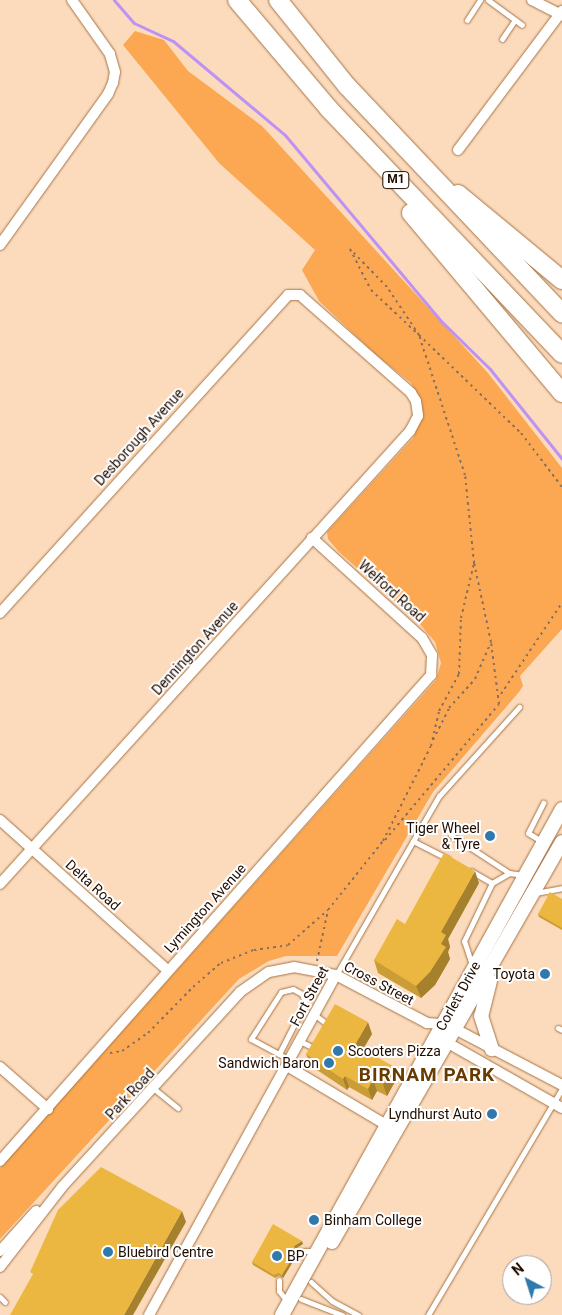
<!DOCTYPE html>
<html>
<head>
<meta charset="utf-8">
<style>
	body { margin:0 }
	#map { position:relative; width:562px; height:1315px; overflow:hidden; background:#fcdbbd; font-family:Roboto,sans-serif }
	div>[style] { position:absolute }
	.green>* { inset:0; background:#fca852 }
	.stream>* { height:3px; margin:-1.5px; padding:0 1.5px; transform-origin:1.5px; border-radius:1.5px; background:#be92f4 }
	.path>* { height:2px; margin-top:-1px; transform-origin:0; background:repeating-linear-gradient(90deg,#8a705b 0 2.5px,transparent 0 6.5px) }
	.roads { filter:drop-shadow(0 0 1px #a77444) drop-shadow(0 0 1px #a77444) }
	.service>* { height:5px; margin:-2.5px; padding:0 2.5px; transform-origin:2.5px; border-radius:2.5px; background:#fff }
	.minor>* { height:10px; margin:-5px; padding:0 5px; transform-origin:5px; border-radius:5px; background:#fff }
	.secondary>* { height:14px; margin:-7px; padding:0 7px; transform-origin:7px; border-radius:7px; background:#fff }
	.motorway>* { height:18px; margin:-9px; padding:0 9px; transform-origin:9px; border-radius:9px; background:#fff }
	.wall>* { inset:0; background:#cb9d37 }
	.shaded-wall>* { inset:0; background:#a5802d }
	.building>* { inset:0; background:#ecb740 }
	.dots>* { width:14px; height:14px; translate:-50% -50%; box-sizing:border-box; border:2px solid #fff; border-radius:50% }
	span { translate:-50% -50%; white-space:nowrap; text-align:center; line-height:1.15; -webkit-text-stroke:4px #fff; paint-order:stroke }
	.shield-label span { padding:1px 4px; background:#fff; border:1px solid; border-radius:4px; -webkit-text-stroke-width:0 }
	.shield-label { font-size:12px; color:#200d00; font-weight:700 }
	.street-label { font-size:14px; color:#200d00 }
	.poi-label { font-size:14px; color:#200d00 }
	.right { translate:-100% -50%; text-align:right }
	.left { translate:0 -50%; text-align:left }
	.district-label { font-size:19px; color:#683b00; font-weight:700; letter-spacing:1px }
	.north { position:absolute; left:502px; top:1255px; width:50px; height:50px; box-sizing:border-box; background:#fff; border:1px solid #a69e99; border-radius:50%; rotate:320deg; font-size:14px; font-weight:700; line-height:20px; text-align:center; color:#200d00 }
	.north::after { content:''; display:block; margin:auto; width:18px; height:22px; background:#3079ad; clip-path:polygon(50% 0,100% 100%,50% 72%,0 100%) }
</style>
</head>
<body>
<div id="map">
	<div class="green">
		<div style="clip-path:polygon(135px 31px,164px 40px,188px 71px,262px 126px,488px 373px,562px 468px,562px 629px,520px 676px,523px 686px,519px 692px,433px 792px,337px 956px,286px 956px,269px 961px,239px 979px,0 1239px,0 1168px,436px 680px,441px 663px,435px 642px,419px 623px,339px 552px,328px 539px,327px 532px,413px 438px,422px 416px,419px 399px,411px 383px,375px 354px,319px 301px,302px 270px,315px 250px,219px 163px,123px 45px)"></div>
	</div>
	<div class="stream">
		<div style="left:114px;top:0;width:30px;rotate:49deg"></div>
		<div style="left:134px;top:23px;width:43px;rotate:24.8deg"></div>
		<div style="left:173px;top:41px;width:146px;rotate:40deg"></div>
		<div style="left:285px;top:135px;width:243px;rotate:50deg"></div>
		<div style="left:441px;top:321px;width:69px;rotate:44.4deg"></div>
		<div style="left:490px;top:369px;width:115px;rotate:51.3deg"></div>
	</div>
	<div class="path">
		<div style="left:501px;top:694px;width:110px;rotate:-56.2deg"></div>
		<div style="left:433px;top:740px;width:36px;rotate:-63deg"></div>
		<div style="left:449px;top:708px;width:39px;rotate:-48deg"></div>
		<div style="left:475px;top:679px;width:40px;rotate:-66.6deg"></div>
		<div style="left:385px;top:840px;width:177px;rotate:-50deg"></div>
		<div style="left:499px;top:704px;width:63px;rotate:-97.4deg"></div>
		<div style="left:491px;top:642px;width:81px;rotate:-102.1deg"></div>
		<div style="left:317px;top:961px;width:52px;rotate:-77.8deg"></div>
		<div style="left:328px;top:910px;width:88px;rotate:-51.4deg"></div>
		<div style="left:383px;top:841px;width:106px;rotate:-63.2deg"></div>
		<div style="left:431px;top:746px;width:36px;rotate:-77deg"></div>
		<div style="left:439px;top:711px;width:42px;rotate:-61.6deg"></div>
		<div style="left:459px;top:674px;width:56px;rotate:-88deg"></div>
		<div style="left:461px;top:618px;width:57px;rotate:-76.7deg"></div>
		<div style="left:474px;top:563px;width:88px;rotate:-95.8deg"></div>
		<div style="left:465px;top:475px;width:147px;rotate:-108.2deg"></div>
		<div style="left:419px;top:335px;width:58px;rotate:-123.7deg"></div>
		<div style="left:387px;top:287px;width:53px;rotate:-134.2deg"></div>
		<div style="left:350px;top:249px;width:46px;rotate:62.9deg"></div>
		<div style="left:371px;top:290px;width:66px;rotate:43.2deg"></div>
		<div style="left:419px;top:335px;width:141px;rotate:43.9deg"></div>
		<div style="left:521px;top:433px;width:68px;rotate:52.8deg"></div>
		<div style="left:110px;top:1053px;width:12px;rotate:-9deg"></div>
		<div style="left:122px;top:1051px;width:32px;rotate:-35deg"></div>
		<div style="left:148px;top:1033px;width:64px;rotate:-45.6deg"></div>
		<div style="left:193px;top:987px;width:37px;rotate:-41deg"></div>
		<div style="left:221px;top:963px;width:35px;rotate:-22deg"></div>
		<div style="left:254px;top:950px;width:34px;rotate:-8deg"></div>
		<div style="left:288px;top:945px;width:53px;rotate:-41.2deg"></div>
	</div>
	<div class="roads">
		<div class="service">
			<div style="left:488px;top:0;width:42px;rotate:36.3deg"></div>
			<div style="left:467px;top:20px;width:24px;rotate:-57deg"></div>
			<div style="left:502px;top:39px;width:23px;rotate:-56deg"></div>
			<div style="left:451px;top:835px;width:69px;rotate:33.2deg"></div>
			<div style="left:413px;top:841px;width:39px;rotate:27deg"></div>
			<div style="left:543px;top:842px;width:17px;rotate:-149deg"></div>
			<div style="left:528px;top:833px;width:34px;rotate:-63deg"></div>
			<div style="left:471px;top:871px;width:24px;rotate:30deg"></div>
			<div style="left:535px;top:893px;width:27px;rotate:-10deg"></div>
			<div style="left:472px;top:965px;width:25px;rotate:-108deg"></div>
			<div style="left:464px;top:941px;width:64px;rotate:-64.2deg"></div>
			<div style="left:492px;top:883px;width:20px;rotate:-30deg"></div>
			<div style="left:509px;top:873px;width:15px;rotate:8deg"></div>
			<div style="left:336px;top:975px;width:207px;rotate:-60.1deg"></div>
			<div style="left:439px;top:796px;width:120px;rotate:-48deg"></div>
			<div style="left:315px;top:1015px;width:15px;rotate:37deg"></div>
			<div style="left:558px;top:1028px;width:4px;rotate:27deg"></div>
			<div style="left:300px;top:1041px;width:13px;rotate:27deg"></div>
			<div style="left:312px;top:1047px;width:5px;rotate:-37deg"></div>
			<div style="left:279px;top:1054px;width:57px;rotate:-63deg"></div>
			<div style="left:305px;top:1003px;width:9px;rotate:-108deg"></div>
			<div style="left:302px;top:994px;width:10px;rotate:-151deg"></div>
			<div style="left:293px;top:989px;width:12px;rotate:166deg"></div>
			<div style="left:281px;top:992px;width:56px;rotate:122.6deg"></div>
			<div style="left:251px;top:1039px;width:44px;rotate:28.3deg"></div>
			<div style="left:153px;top:1088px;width:32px;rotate:39deg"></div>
			<div style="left:299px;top:1251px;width:17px"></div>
			<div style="left:279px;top:1280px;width:11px;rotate:90deg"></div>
			<div style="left:279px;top:1291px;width:14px;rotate:51deg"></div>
			<div style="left:311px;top:1282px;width:28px;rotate:42deg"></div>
			<div style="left:332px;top:1301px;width:30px;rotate:28deg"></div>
			<div style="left:0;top:1297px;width:7px;rotate:45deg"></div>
			<div style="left:301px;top:1299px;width:44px;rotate:21.3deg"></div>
			<div style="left:428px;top:1315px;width:264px;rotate:-59.4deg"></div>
		</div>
		<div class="minor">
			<div style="left:532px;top:0;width:34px;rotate:27deg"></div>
			<div style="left:458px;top:150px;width:174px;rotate:-53.2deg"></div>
			<div style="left:0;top:245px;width:186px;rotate:-54.4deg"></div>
			<div style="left:108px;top:94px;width:12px;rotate:-66deg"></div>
			<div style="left:113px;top:83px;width:11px;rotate:-80deg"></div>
			<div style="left:115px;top:72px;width:19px;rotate:-106deg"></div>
			<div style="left:110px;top:54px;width:66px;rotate:-125.1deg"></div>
			<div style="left:0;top:613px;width:429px;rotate:-47.8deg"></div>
			<div style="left:288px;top:295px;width:12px"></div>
			<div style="left:300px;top:295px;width:148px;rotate:41.4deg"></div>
			<div style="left:411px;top:393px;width:9px;rotate:58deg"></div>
			<div style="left:416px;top:401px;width:15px;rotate:82deg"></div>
			<div style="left:418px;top:416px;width:17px;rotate:118deg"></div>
			<div style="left:410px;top:431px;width:611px;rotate:132.15deg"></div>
			<div style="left:0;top:820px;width:224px;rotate:41.9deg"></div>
			<div style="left:441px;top:1039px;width:139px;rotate:29.7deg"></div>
			<div style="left:287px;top:1066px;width:117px;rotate:30.7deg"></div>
			<div style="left:0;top:1067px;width:64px;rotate:41.2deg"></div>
			<div style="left:0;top:1161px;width:650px;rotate:-48.43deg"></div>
			<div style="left:431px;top:675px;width:20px;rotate:-87deg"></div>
			<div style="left:432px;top:655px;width:20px;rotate:-120deg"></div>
			<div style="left:422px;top:638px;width:149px;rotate:-137.7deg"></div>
			<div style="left:0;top:1251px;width:54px;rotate:-48deg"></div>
			<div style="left:0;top:1267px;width:101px;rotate:-52.2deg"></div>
			<div style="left:62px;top:1187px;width:264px;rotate:-47.6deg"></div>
			<div style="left:240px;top:992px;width:35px;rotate:-35deg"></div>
			<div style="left:269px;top:972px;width:25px;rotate:-11deg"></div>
			<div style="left:294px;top:967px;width:43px;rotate:10.8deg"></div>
			<div style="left:336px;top:975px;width:103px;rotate:27.8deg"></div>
			<div style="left:427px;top:1023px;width:16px;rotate:4deg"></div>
			<div style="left:443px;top:1024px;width:13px;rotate:23deg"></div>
			<div style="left:455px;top:1029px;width:121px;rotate:27.6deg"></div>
			<div style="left:149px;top:1315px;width:388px;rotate:-61.2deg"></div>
		</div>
		<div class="secondary">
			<div style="left:490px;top:981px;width:36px;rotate:104deg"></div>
			<div style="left:481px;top:1016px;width:35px;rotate:72deg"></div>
			<div style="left:332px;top:1242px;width:461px;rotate:-60.1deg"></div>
			<div style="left:282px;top:1315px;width:578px;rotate:-61.04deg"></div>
		</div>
		<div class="motorway">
			<div style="left:237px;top:0;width:143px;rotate:49.8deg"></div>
			<div style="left:329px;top:109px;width:338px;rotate:46.4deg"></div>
			<div style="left:278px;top:0;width:110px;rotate:51.3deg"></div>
			<div style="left:347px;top:86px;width:313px;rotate:46.6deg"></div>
			<div style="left:458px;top:194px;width:135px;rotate:39.6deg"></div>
			<div style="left:411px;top:213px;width:235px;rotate:50deg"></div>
		</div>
	</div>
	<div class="wall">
		<div style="clip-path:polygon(479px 883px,448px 939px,450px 947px,448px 952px,450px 959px,435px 985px,421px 998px,378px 973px,374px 960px)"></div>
		<div style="clip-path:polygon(562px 899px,562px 930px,539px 917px,538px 914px)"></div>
		<div style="clip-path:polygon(372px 1034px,363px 1049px,397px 1078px,387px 1096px,377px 1091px,372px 1100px,349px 1087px,347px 1090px,311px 1066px,306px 1054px)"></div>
		<div style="clip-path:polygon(303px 1244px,295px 1249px,297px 1255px,283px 1278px,279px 1276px,275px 1278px,253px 1265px,252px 1262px)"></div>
	</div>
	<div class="shaded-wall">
		<div style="clip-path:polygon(475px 871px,479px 883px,448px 939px,450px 947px,448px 952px,450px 959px,435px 985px,421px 998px,416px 986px,441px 944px,441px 932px)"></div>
		<div style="clip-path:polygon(368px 1022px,372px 1034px,359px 1056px,355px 1045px)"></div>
		<div style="clip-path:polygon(393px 1066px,397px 1078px,387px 1096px,383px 1084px)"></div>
		<div style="clip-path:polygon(345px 1076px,349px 1087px,347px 1090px,343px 1079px)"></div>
		<div style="clip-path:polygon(373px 1079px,377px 1091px,372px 1100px,368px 1089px)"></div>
		<div style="clip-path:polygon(182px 1211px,186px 1222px,133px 1315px,124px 1315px)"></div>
		<div style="clip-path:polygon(302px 1241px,303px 1244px,295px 1249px,294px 1246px)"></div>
		<div style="clip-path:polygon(296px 1252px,297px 1255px,283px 1278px,282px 1275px)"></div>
	</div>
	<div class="building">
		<div style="clip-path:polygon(444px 853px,475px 871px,441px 932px,446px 935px,441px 944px,446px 947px,430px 972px,416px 986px,374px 960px,397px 919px,405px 924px)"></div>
		<div style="clip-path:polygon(550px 892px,562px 899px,562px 928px,538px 914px)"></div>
		<div style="clip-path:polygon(335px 1004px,368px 1022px,355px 1045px,393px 1066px,383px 1084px,373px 1079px,368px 1089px,345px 1076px,343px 1079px,306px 1054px)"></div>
		<div style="clip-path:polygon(101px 1167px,182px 1211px,124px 1315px,10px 1315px,33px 1274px,30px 1272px,58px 1210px)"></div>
		<div style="clip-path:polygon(273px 1224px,302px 1241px,294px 1246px,296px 1252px,282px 1275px,278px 1273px,274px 1275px,252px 1262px)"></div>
	</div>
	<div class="dots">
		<div style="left:490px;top:836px;background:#3079ad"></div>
		<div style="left:545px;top:974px;background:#3079ad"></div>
		<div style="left:338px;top:1051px;background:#3079ad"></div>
		<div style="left:329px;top:1063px;background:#3079ad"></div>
		<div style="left:492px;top:1114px;background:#3079ad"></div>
		<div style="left:314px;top:1220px;background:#3079ad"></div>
		<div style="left:108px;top:1252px;background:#3079ad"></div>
		<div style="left:277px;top:1256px;background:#3079ad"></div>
	</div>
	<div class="shield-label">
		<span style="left:396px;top:180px">M1</span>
	</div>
	<div class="street-label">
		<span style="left:139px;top:437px;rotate:-48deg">Desborough Avenue</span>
		<span style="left:392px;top:591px;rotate:42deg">Welford Road</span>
		<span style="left:195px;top:648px;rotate:-48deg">Dennington Avenue</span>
		<span style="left:93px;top:885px;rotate:42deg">Delta Road</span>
		<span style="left:205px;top:908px;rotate:-48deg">Lymington Avenue</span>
		<span style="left:379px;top:983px;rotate:28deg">Cross Street</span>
		<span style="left:309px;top:996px;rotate:-62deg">Fort Street</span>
		<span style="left:458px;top:996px;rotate:-61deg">Corlett Drive</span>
		<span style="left:130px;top:1094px;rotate:-47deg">Park Road</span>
	</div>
	<div class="poi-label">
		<span class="right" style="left:480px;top:836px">Tiger Wheel<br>&amp; Tyre</span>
		<span class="right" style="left:535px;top:974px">Toyota</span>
		<span class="left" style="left:348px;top:1051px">Scooters Pizza</span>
		<span class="right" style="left:319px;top:1063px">Sandwich Baron</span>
		<span class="right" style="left:482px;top:1114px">Lyndhurst Auto</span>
		<span class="left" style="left:324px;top:1220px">Binham College</span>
		<span class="left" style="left:118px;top:1252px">Bluebird Centre</span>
		<span class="left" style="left:287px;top:1256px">BP</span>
	</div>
	<div class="district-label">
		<span style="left:427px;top:1075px">BIRNAM PARK</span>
	</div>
	<div class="north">N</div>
</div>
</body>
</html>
